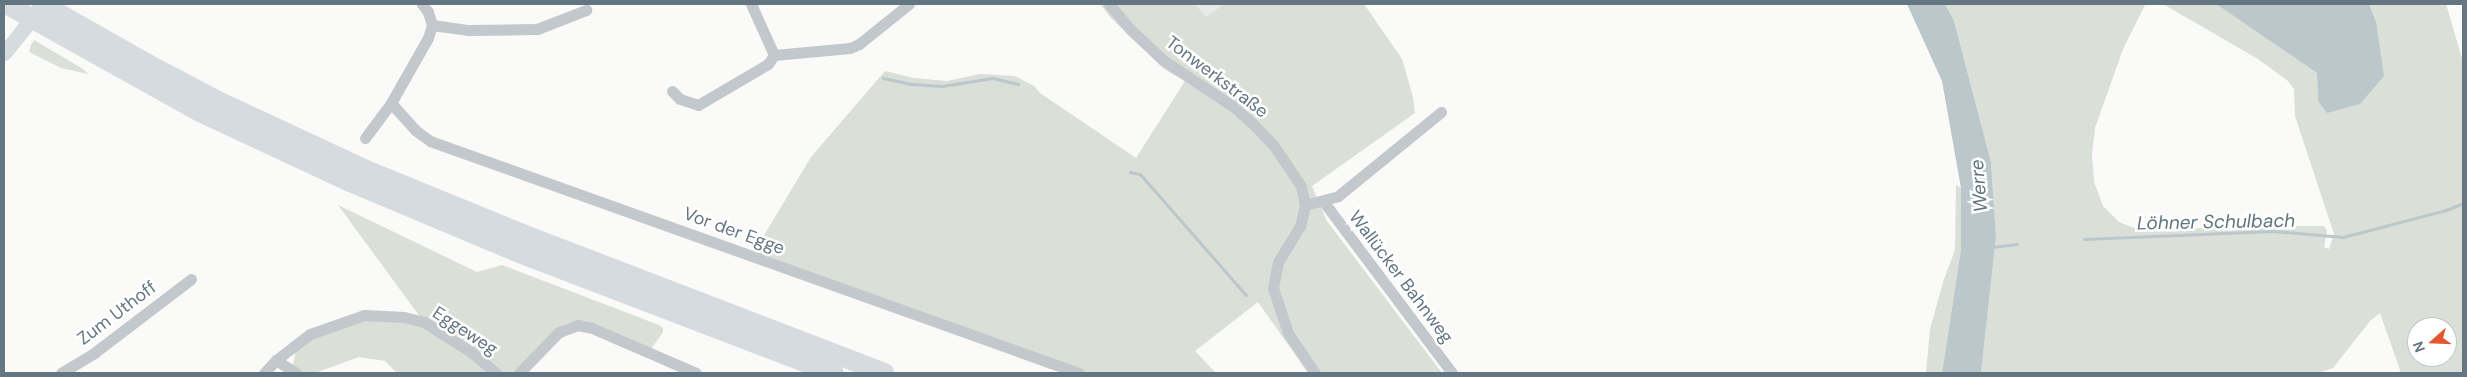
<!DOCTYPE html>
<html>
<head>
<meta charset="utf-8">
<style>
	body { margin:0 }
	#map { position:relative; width:2467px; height:377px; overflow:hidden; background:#fafaf8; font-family:"DM Sans",sans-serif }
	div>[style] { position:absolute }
	.built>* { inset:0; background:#e8e9e9 }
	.green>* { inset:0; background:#dadfd7 }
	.water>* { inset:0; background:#bbc7cb }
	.stream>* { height:3px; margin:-1.5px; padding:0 1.5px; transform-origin:1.5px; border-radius:1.5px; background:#bbc7cb }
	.street>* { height:11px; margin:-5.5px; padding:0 5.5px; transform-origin:5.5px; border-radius:5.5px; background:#c3c8cc }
	.secondary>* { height:15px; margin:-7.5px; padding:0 7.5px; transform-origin:7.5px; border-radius:7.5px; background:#d6dbdf }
	.highway>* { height:20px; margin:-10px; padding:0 10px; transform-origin:10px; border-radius:10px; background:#d6dbdf }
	span { translate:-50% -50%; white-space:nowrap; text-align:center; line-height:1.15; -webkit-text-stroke:5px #fff; paint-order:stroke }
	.street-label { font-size:18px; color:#657683 }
	.water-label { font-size:19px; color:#60757c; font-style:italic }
	.frame { position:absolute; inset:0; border:5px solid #657683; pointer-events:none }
	.north { position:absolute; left:2407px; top:317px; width:50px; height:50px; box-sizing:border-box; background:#fff; border:1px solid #c1c8cd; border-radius:50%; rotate:250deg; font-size:14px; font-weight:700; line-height:20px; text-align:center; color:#657683 }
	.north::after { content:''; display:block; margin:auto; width:18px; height:22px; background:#e4572e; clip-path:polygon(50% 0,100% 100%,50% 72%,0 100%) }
</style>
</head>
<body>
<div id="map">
	<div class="built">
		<div style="clip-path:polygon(1195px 4px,1224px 4px,1206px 18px)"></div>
	</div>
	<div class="green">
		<div style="clip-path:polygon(1100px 4px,1195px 4px,1206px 17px,1224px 4px,1364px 4px,1402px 59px,1413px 97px,1415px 113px,1312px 186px,1327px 221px,1442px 373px,1308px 373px,1258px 302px,1195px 351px,1216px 373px,1086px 373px,754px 252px,811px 157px,885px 71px,914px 78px,947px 81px,980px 74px,1015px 76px,1034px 86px,1040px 93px,1136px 158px,1185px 81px,1164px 69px,1111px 18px)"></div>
		<div style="clip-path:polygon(evenodd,1945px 4px,2145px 5px,2123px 49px,2095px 128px,2092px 154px,2094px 182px,2103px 206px,2119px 222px,2141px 231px,2252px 226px,2324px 226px,2327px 231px,2324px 247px,2329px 249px,2334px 234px,2295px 116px,2294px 89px,2288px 81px,2258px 59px,2163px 4px,2216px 4px,2317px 73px,2318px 101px,2376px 22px,2369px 4px,2446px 4px,2463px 62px,2463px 373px,2401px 373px,2380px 313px,2370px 321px,2333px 368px,2317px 373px,1981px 373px,1996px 237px,1991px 162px,1954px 21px,1945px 4px,2417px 327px,2447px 327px,2447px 357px,2417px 357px,2417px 327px)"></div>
		<div style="clip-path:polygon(34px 40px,83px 69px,88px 74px,61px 68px,29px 52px,31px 45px)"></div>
		<div style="clip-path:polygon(1956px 185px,1961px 188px,1961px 249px,1942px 373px,1926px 373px,1930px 329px,1944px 279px,1955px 250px)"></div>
		<div style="clip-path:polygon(338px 205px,477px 272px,502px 265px,659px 325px,663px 328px,663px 332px,649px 352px,578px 321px,565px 324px,553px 333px,522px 373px,397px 373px,385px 361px,359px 357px,315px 373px,302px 373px,293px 365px,296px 350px,312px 337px,363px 318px,403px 321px,429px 329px)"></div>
	</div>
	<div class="water">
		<div style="clip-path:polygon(1907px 4px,1945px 4px,1954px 21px,1991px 162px,1996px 237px,1981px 373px,1942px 373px,1961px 249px,1961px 188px,1942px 81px)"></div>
		<div style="clip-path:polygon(2216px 4px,2369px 4px,2376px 22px,2384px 76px,2360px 104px,2327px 113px,2318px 101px,2317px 73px)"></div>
	</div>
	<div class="stream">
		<div style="left:883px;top:78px;width:30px;rotate:12deg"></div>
		<div style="left:912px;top:84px;width:30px;rotate:4deg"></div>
		<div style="left:942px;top:86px;width:51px;rotate:-9.1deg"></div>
		<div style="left:992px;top:78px;width:27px;rotate:13deg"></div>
		<div style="left:1130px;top:172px;width:10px;rotate:11deg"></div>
		<div style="left:1140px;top:174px;width:161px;rotate:48.8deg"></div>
		<div style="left:2084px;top:239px;width:189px;rotate:-2.4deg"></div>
		<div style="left:2273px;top:231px;width:70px;rotate:4.9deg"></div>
		<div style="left:2343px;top:237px;width:106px;rotate:-14.7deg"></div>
		<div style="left:2446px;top:210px;width:18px;rotate:-22deg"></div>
		<div style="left:1993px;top:247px;width:24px;rotate:-7deg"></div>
	</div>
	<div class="street">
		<div style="left:751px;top:4px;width:56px;rotate:65.7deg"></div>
		<div style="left:1109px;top:4px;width:33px;rotate:50deg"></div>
		<div style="left:1130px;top:29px;width:45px;rotate:43.2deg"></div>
		<div style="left:1163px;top:60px;width:85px;rotate:33.5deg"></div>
		<div style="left:1234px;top:107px;width:24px;rotate:42deg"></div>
		<div style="left:1252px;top:123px;width:32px;rotate:46deg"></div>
		<div style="left:1274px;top:146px;width:48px;rotate:56deg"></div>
		<div style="left:1301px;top:186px;width:19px;rotate:78deg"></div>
		<div style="left:1305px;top:205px;width:22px;rotate:103deg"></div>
		<div style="left:1300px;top:226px;width:42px;rotate:121.4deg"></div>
		<div style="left:1278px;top:262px;width:26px;rotate:101deg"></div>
		<div style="left:1273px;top:288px;width:47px;rotate:71.6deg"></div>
		<div style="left:1288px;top:333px;width:48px;rotate:56deg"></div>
		<div style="left:432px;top:25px;width:37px;rotate:8deg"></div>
		<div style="left:469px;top:30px;width:68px;rotate:-0.8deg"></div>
		<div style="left:537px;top:29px;width:53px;rotate:-21.2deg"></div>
		<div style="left:774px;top:55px;width:76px;rotate:-5.3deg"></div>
		<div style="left:850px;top:48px;width:10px;rotate:-24deg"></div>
		<div style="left:859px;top:44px;width:64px;rotate:-38.7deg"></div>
		<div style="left:672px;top:91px;width:11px;rotate:45deg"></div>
		<div style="left:680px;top:99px;width:19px;rotate:18deg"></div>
		<div style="left:698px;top:105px;width:81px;rotate:-30.4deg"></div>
		<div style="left:768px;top:64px;width:11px;rotate:-56deg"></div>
		<div style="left:391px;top:103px;width:36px;rotate:48deg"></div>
		<div style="left:415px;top:130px;width:19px;rotate:36deg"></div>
		<div style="left:430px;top:141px;width:689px;rotate:19.67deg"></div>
		<div style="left:365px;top:138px;width:44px;rotate:-53.4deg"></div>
		<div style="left:391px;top:103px;width:75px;rotate:-60.4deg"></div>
		<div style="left:428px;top:38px;width:14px;rotate:-73deg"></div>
		<div style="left:432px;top:25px;width:14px;rotate:-107deg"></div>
		<div style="left:428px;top:12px;width:10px;rotate:-127deg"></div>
		<div style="left:1323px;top:201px;width:215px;rotate:53.1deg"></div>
		<div style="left:1305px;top:205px;width:34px;rotate:-15deg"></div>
		<div style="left:1338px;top:196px;width:133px;rotate:-39.2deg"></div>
		<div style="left:276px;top:360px;width:24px;rotate:33deg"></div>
		<div style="left:61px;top:373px;width:39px;rotate:-31deg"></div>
		<div style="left:94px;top:353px;width:122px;rotate:-37.3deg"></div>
		<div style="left:264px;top:373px;width:18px;rotate:-47deg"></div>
		<div style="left:276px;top:360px;width:43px;rotate:-37.4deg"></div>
		<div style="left:310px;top:334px;width:57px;rotate:-19.4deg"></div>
		<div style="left:364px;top:315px;width:40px;rotate:2.9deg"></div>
		<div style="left:404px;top:317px;width:21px;rotate:14deg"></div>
		<div style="left:424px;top:322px;width:56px;rotate:32.6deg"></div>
		<div style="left:471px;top:352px;width:33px;rotate:40deg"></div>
		<div style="left:519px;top:373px;width:57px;rotate:-45.7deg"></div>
		<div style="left:559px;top:332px;width:20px;rotate:-20deg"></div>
		<div style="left:578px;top:325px;width:14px;rotate:12deg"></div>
		<div style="left:592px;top:328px;width:113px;rotate:23.4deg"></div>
	</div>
	<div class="secondary">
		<div style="left:4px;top:53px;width:54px;rotate:-51deg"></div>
	</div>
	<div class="highway">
		<div style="left:6px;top:4px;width:222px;rotate:29.1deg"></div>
		<div style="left:200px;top:112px;width:163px;rotate:25deg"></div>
		<div style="left:348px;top:181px;width:186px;rotate:22.8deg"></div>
		<div style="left:519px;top:253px;width:337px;rotate:20.9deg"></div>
		<div style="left:42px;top:4px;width:120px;rotate:29.6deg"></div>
		<div style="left:146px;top:63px;width:81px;rotate:27.8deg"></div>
		<div style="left:218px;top:101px;width:163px;rotate:25deg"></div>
		<div style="left:366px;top:170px;width:180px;rotate:22.2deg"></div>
		<div style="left:533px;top:238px;width:376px;rotate:21deg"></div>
	</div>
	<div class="street-label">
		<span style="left:1217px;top:77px;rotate:37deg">Tonwerkstraße</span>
		<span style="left:734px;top:231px;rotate:20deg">Vor der Egge</span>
		<span style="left:1401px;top:277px;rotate:53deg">Wallücker Bahnweg</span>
		<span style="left:117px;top:313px;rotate:-37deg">Zum Uthoff</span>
		<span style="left:465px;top:331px;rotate:33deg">Eggeweg</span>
	</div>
	<div class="water-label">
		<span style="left:1979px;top:186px;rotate:-95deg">Werre</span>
		<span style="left:2216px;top:222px;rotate:-1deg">Löhner Schulbach</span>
	</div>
	<div class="frame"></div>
	<div class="north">N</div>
</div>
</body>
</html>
